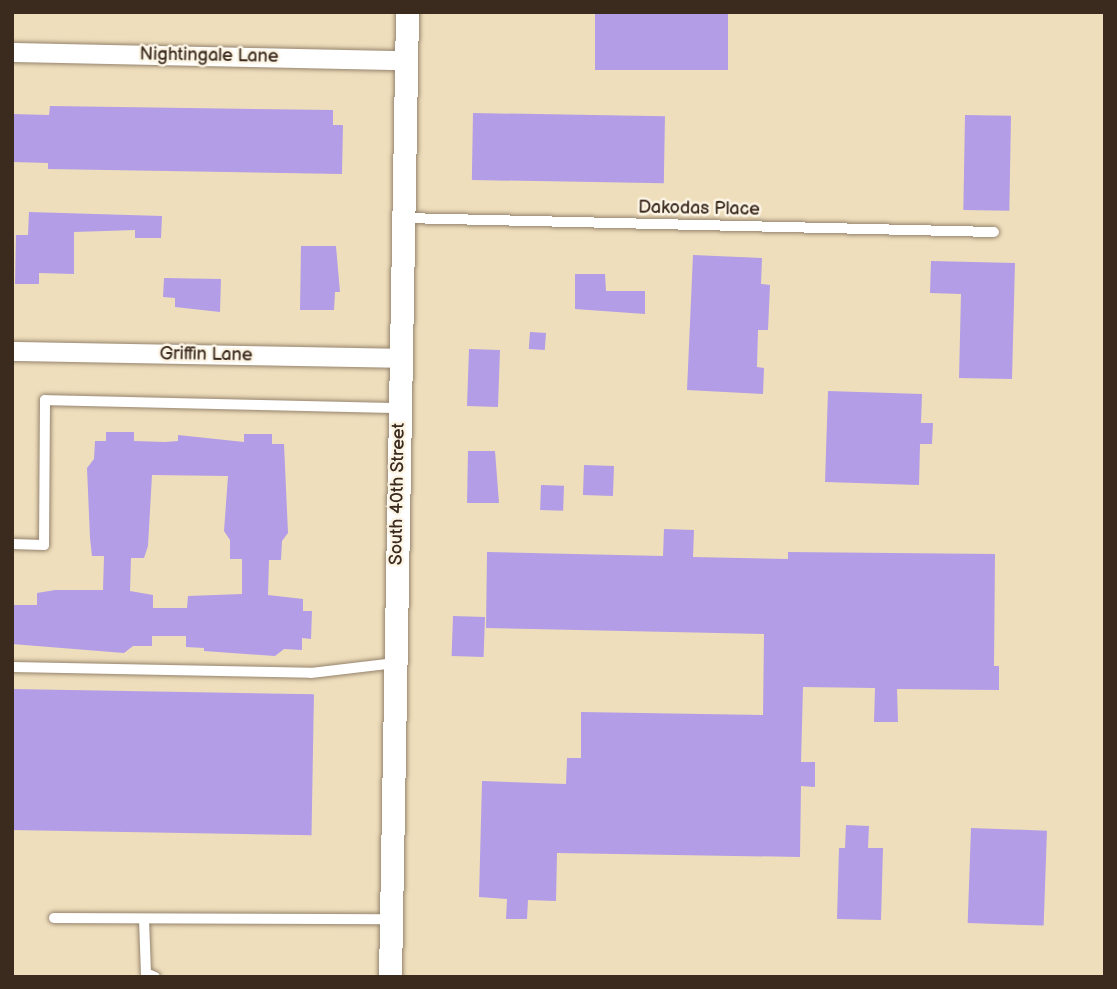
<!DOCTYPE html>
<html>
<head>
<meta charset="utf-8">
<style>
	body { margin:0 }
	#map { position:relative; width:1117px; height:989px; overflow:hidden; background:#efdebc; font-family:"Balsamiq Sans",sans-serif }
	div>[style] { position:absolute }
	.building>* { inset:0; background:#b29de6; transform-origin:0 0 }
	.roads { filter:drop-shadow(0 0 2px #95846d) drop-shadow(0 0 2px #95846d) }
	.service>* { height:10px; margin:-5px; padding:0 5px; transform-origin:5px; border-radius:5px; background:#fff }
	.minor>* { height:19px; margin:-9.5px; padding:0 9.5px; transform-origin:9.5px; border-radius:9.5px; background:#fff }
	.tertiary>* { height:23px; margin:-11.5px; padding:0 11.5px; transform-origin:11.5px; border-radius:11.5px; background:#fff }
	span { translate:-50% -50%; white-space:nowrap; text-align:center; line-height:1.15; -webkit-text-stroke:5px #fcf5e5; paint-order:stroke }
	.street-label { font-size:18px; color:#3b2a1e }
	.frame { position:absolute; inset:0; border:14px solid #3b2a1e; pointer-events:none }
</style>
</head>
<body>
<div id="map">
	<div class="building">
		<div style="left:595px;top:12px;width:133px;height:58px"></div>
		<div style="clip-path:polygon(50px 106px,333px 110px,333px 125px,343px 125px,342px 174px,48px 169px,48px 163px,12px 162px,12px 114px,49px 115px)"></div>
		<div style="left:473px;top:113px;width:192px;height:67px;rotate:1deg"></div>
		<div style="left:965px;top:115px;width:46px;height:95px;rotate:1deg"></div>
		<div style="clip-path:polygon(29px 212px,162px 216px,161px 238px,135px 238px,135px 230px,74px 232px,74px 274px,39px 273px,39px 284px,15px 284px,16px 235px,28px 235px)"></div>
		<div style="clip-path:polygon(301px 246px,336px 246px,340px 292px,335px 292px,334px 310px,300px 310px)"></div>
		<div style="clip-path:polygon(693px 255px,762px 258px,761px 284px,770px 285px,768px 330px,758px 330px,757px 367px,764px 368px,763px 394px,687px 390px)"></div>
		<div style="clip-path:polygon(931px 261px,1015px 263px,1012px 379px,959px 378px,961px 294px,930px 293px)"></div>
		<div style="clip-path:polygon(575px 274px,605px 274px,606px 291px,645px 291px,645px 314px,575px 309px)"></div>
		<div style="clip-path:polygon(164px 278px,221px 279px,220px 312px,175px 307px,175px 298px,163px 297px)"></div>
		<div style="left:530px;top:332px;width:16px;height:17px;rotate:4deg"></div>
		<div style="left:469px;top:349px;width:31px;height:57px;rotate:2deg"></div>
		<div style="clip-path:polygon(828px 391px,922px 394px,921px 423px,933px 423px,932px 444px,920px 444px,919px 485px,825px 482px)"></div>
		<div style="clip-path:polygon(evenodd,106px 432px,134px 432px,134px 441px,165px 442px,178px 441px,178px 435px,244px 442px,244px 434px,272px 434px,272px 444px,284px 444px,288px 533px,282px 541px,281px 560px,269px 560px,268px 595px,303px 599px,303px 611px,312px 611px,311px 639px,302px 638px,302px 650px,284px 649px,275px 656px,204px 651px,204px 648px,186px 647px,186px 636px,152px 636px,152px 646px,133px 646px,124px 653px,12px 644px,12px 605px,37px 605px,37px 593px,55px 590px,103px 590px,104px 556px,92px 556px,90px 538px,87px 468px,94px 459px,95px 441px,106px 441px,106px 432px,152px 475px,228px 476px,224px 531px,230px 540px,230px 559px,242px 559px,242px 594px,188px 596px,187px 608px,153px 608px,153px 595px,130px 591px,131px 558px,144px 558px,148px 546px,152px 475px)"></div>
		<div style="clip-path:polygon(468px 451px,495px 451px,499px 503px,467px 503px)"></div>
		<div style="left:584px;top:465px;width:30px;height:30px;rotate:2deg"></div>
		<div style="left:541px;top:485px;width:23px;height:25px;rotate:2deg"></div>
		<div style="clip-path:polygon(664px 529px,694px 530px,693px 557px,788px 559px,788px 552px,995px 554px,994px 666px,999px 666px,999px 690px,897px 689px,898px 722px,874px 722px,875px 688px,803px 687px,801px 762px,815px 762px,815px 787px,801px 786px,800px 857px,557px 853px,556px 901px,528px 900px,527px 919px,506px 919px,507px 899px,479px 897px,482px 781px,566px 784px,567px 758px,581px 758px,581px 712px,763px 715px,764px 634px,486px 628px,487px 552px,663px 556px)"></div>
		<div style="left:453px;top:616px;width:32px;height:40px;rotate:2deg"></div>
		<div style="left:12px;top:689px;width:302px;height:141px;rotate:1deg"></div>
		<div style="clip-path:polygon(846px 825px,869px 826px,868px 848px,883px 848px,881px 920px,837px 919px,839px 848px,845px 848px)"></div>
		<div style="left:971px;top:828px;width:76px;height:95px;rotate:2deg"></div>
	</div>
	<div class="roads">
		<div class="service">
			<div style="left:404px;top:218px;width:590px;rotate:1.36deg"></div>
			<div style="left:12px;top:544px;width:32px;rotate:2deg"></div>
			<div style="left:44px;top:545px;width:145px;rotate:-89.6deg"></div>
			<div style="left:45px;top:400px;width:354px;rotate:1.3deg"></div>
			<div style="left:12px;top:667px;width:299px;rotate:1.1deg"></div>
			<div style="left:311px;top:673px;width:85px;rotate:-6.8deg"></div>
			<div style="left:54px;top:918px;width:336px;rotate:0.2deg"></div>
			<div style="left:144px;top:919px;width:54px;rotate:87.9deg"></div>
			<div style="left:146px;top:973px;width:10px;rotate:24deg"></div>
		</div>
		<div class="minor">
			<div style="left:12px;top:52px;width:394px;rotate:1.2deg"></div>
			<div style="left:12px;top:351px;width:389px;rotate:1deg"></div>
		</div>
		<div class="tertiary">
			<div style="left:390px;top:977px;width:965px;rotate:-88.99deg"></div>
		</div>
	</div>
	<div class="street-label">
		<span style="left:209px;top:56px;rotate:1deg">Nightingale Lane</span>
		<span style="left:699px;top:209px;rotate:1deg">Dakodas Place</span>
		<span style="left:206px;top:355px;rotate:1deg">Griffin Lane</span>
		<span style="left:398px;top:494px;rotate:-89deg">South 40th Street</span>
	</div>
	<div class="frame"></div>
</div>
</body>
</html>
